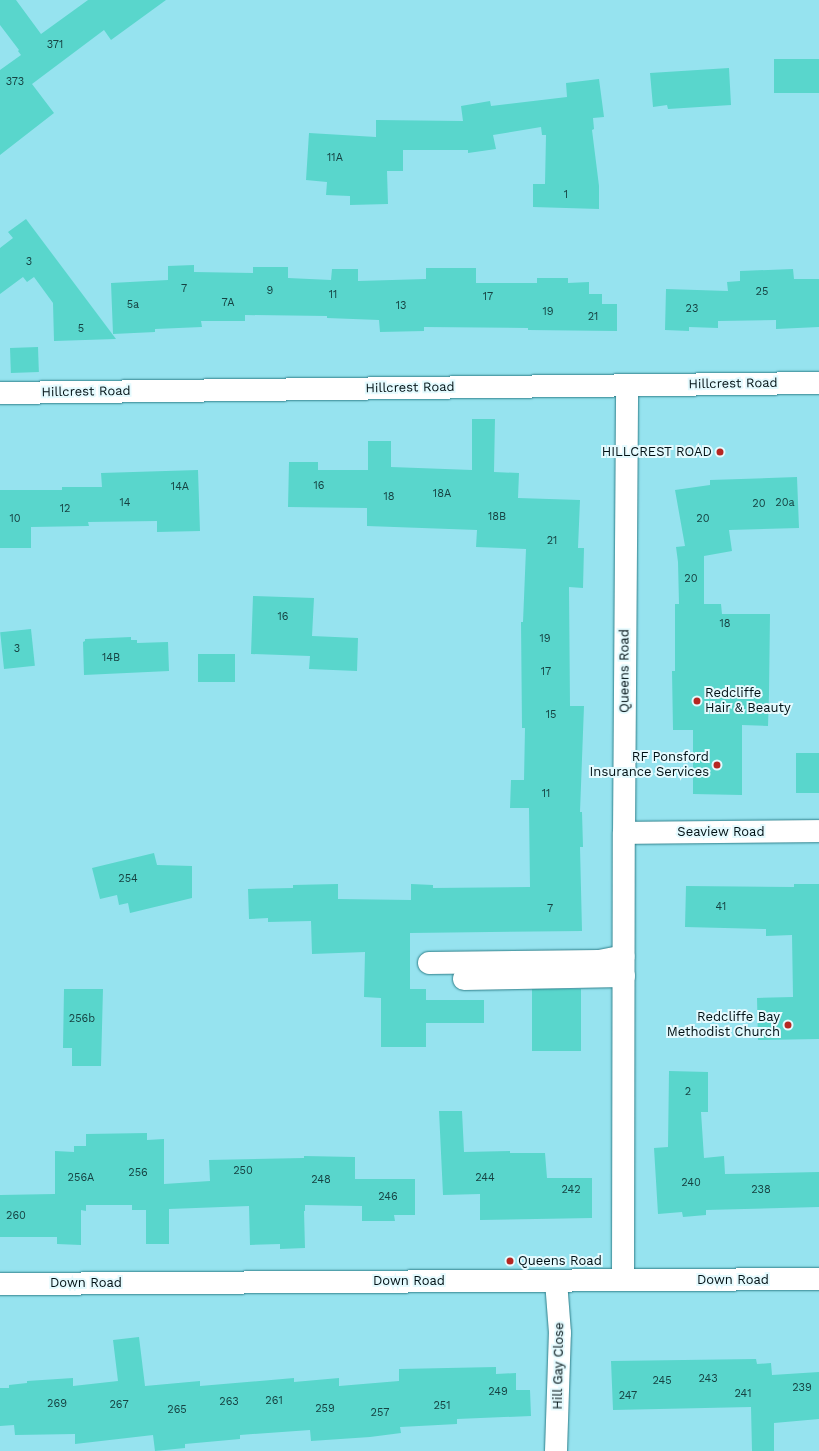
<!DOCTYPE html>
<html>
<head>
<meta charset="utf-8">
<style>
	body { margin:0 }
	#map { position:relative; width:819px; height:1451px; overflow:hidden; background:#96e3ef; font-family:"Work Sans",sans-serif }
	div>[style] { position:absolute }
	.building>* { inset:0; background:#59d6cc; transform-origin:0 0 }
	.roads { filter:drop-shadow(0 0 1px #2e7e89) drop-shadow(0 0 1px #2e7e89) }
	.minor>* { height:22px; margin:-11px; padding:0 11px; transform-origin:11px; border-radius:11px; background:#fff }
	.dots>* { width:11px; height:11px; translate:-50% -50%; box-sizing:border-box; border:2px solid #e4fafe; border-radius:50% }
	span { translate:-50% -50%; white-space:nowrap; text-align:center; line-height:1.15; -webkit-text-stroke:4px #e4fafe; paint-order:stroke }
	.number-label { font-size:11px; color:#164242 }
	.number-label span { -webkit-text-stroke-width:0 }
	.street-label { font-size:13px; color:#001014 }
	.poi-label { font-size:13px; color:#001014 }
	.right { translate:-100% -50%; text-align:right }
	.left { translate:0 -50%; text-align:left }
</style>
</head>
<body>
<div id="map">
	<div class="building">
		<div style="clip-path:polygon(0 0,16px 0,41px 34px,88px 0,166px 0,111px 40px,104px 30px,32px 84px,54px 113px,0 155px,0 70px,21px 55px,18px 51px,19px 50px,0 25px)"></div>
		<div style="left:819px;top:59px;width:34px;height:45px;rotate:90deg"></div>
		<div style="clip-path:polygon(729px 68px,731px 105px,668px 109px,667px 105px,653px 107px,650px 73px)"></div>
		<div style="clip-path:polygon(599px 79px,604px 117px,593px 118px,594px 129px,592px 130px,599px 186px,599px 209px,533px 207px,533px 184px,545px 184px,546px 135px,542px 135px,541px 127px,493px 135px,496px 149px,468px 153px,468px 150px,403px 150px,403px 171px,387px 171px,388px 204px,350px 205px,350px 196px,326px 195px,327px 182px,306px 180px,309px 133px,376px 137px,376px 120px,463px 121px,461px 106px,490px 101px,491px 106px,567px 97px,566px 83px)"></div>
		<div style="clip-path:polygon(26px 219px,116px 339px,54px 341px,53px 303px,34px 277px,27px 282px,23px 277px,0 294px,0 248px,13px 238px,8px 232px)"></div>
		<div style="clip-path:polygon(194px 265px,194px 272px,253px 273px,253px 267px,288px 267px,288px 278px,331px 280px,332px 269px,358px 269px,358px 281px,426px 279px,426px 268px,476px 268px,476px 283px,537px 283px,537px 278px,568px 278px,568px 283px,589px 282px,589px 294px,602px 294px,602px 304px,617px 304px,617px 331px,528px 330px,528px 328px,424px 327px,424px 331px,380px 332px,379px 320px,327px 318px,327px 316px,245px 315px,245px 321px,201px 321px,202px 327px,155px 329px,155px 332px,113px 334px,111px 283px,168px 280px,168px 266px)"></div>
		<div style="clip-path:polygon(793px 269px,794px 279px,819px 279px,819px 327px,776px 329px,776px 320px,718px 321px,718px 328px,689px 327px,689px 331px,665px 330px,666px 289px,728px 291px,727px 282px,740px 281px,740px 271px)"></div>
		<div style="left:38px;top:347px;width:25px;height:28px;rotate:88deg"></div>
		<div style="clip-path:polygon(472px 419px,495px 419px,494px 472px,519px 473px,518px 498px,580px 500px,578px 548px,584px 548px,583px 588px,569px 587px,570px 706px,584px 706px,580px 812px,582px 812px,583px 847px,580px 847px,582px 931px,410px 933px,410px 989px,426px 989px,426px 1000px,484px 1000px,484px 1023px,426px 1023px,426px 1047px,381px 1047px,381px 998px,364px 997px,365px 952px,312px 954px,311px 921px,268px 922px,268px 918px,249px 919px,248px 889px,293px 888px,293px 885px,338px 884px,338px 899px,411px 900px,411px 884px,433px 885px,433px 888px,530px 887px,529px 808px,510px 808px,511px 780px,524px 780px,525px 728px,522px 728px,521px 622px,523px 622px,526px 549px,476px 547px,477px 530px,367px 526px,367px 508px,288px 507px,289px 462px,318px 462px,318px 470px,368px 470px,368px 441px,391px 441px,391px 467px,472px 470px)"></div>
		<div style="clip-path:polygon(198px 470px,200px 531px,157px 532px,157px 521px,88px 522px,89px 526px,31px 527px,31px 548px,0 548px,0 490px,62px 490px,62px 487px,102px 487px,101px 473px)"></div>
		<div style="clip-path:polygon(797px 477px,799px 528px,729px 530px,732px 551px,704px 556px,704px 604px,721px 604px,722px 614px,770px 614px,769px 694px,768px 726px,742px 725px,742px 795px,693px 794px,693px 730px,673px 730px,672px 671px,675px 671px,675px 604px,679px 604px,678px 562px,676px 547px,685px 546px,675px 490px,710px 485px,710px 480px)"></div>
		<div style="clip-path:polygon(253px 596px,314px 598px,312px 636px,358px 638px,357px 671px,309px 669px,310px 656px,251px 654px)"></div>
		<div style="left:31px;top:629px;width:37px;height:31px;rotate:84deg"></div>
		<div style="clip-path:polygon(131px 637px,131px 640px,137px 640px,137px 643px,168px 642px,169px 671px,84px 675px,83px 642px,85px 641px,85px 639px)"></div>
		<div style="left:198px;top:654px;width:37px;height:28px"></div>
		<div style="left:819px;top:753px;width:40px;height:23px;rotate:90deg"></div>
		<div style="clip-path:polygon(154px 853px,157px 865px,192px 866px,192px 898px,130px 913px,128px 903px,119px 905px,117px 895px,100px 899px,92px 868px)"></div>
		<div style="clip-path:polygon(794px 884px,819px 884px,819px 1039px,758px 1040px,757px 998px,793px 997px,792px 935px,766px 936px,766px 929px,685px 927px,686px 886px,794px 887px)"></div>
		<div style="clip-path:polygon(64px 989px,103px 989px,101px 1066px,72px 1066px,72px 1048px,63px 1048px)"></div>
		<div style="left:581px;top:989px;width:62px;height:49px;rotate:90deg"></div>
		<div style="clip-path:polygon(669px 1071px,708px 1072px,708px 1112px,701px 1112px,704px 1158px,724px 1156px,725px 1174px,819px 1172px,819px 1207px,706px 1210px,706px 1215px,683px 1217px,682px 1212px,658px 1214px,654px 1148px,668px 1147px)"></div>
		<div style="clip-path:polygon(439px 1111px,462px 1111px,464px 1152px,510px 1151px,510px 1153px,545px 1153px,547px 1178px,592px 1178px,592px 1218px,480px 1220px,480px 1194px,443px 1195px)"></div>
		<div style="clip-path:polygon(147px 1133px,147px 1140px,164px 1139px,164px 1184px,210px 1181px,209px 1160px,304px 1158px,304px 1156px,355px 1157px,355px 1179px,415px 1179px,415px 1215px,394px 1215px,395px 1221px,362px 1221px,362px 1206px,305px 1205px,305px 1211px,304px 1211px,305px 1248px,280px 1249px,280px 1244px,250px 1245px,249px 1206px,169px 1209px,169px 1244px,146px 1244px,146px 1210px,132px 1210px,132px 1205px,86px 1205px,86px 1211px,81px 1210px,81px 1245px,57px 1244px,57px 1237px,0 1237px,0 1195px,55px 1194px,55px 1151px,74px 1152px,74px 1146px,86px 1146px,86px 1134px)"></div>
		<div style="clip-path:polygon(139px 1337px,145px 1386px,200px 1381px,200px 1386px,294px 1378px,294px 1382px,339px 1378px,339px 1386px,399px 1381px,399px 1369px,496px 1367px,496px 1374px,516px 1373px,516px 1390px,530px 1390px,531px 1416px,457px 1419px,457px 1424px,400px 1427px,401px 1433px,370px 1437px,311px 1441px,310px 1430px,240px 1435px,240px 1439px,185px 1444px,185px 1448px,155px 1451px,153px 1435px,75px 1444px,75px 1434px,15px 1435px,14px 1425px,0 1426px,0 1388px,9px 1388px,9px 1385px,27px 1383px,27px 1381px,73px 1378px,73px 1386px,118px 1381px,113px 1340px)"></div>
		<div style="clip-path:polygon(756px 1359px,757px 1364px,771px 1363px,772px 1375px,819px 1372px,819px 1419px,774px 1423px,774px 1451px,752px 1451px,751px 1407px,613px 1410px,611px 1361px)"></div>
	</div>
	<div class="roads">
		<div class="minor">
			<div style="left:0;top:393px;width:819px;rotate:-0.7deg"></div>
			<div style="left:624px;top:833px;width:195px;rotate:-0.6deg"></div>
			<div style="left:429px;top:963px;width:170px;rotate:-0.7deg"></div>
			<div style="left:599px;top:961px;width:25px;rotate:-11deg"></div>
			<div style="left:464px;top:979px;width:160px;rotate:-1.1deg"></div>
			<div style="left:623px;top:1280px;width:447px;rotate:-89.9deg"></div>
			<div style="left:624px;top:833px;width:448px;rotate:-89.6deg"></div>
			<div style="left:0;top:1284px;width:819px;rotate:-0.35deg"></div>
			<div style="left:556px;top:1451px;width:118px;rotate:-88.1deg"></div>
			<div style="left:560px;top:1333px;width:52px;rotate:-94.4deg"></div>
		</div>
	</div>
	<div class="dots">
		<div style="left:720px;top:452px;background:#b62722"></div>
		<div style="left:697px;top:701px;background:#b62722"></div>
		<div style="left:717px;top:765px;background:#b62722"></div>
		<div style="left:788px;top:1025px;background:#b62722"></div>
		<div style="left:510px;top:1261px;background:#b62722"></div>
	</div>
	<div class="number-label">
		<span style="left:55px;top:45px">371</span>
		<span style="left:15px;top:82px">373</span>
		<span style="left:335px;top:158px">11A</span>
		<span style="left:566px;top:195px">1</span>
		<span style="left:29px;top:262px">3</span>
		<span style="left:184px;top:289px">7</span>
		<span style="left:270px;top:291px">9</span>
		<span style="left:762px;top:292px">25</span>
		<span style="left:333px;top:295px">11</span>
		<span style="left:488px;top:297px">17</span>
		<span style="left:228px;top:303px">7A</span>
		<span style="left:133px;top:305px">5a</span>
		<span style="left:401px;top:306px">13</span>
		<span style="left:692px;top:309px">23</span>
		<span style="left:548px;top:312px">19</span>
		<span style="left:593px;top:317px">21</span>
		<span style="left:81px;top:329px">5</span>
		<span style="left:319px;top:486px">16</span>
		<span style="left:180px;top:487px">14A</span>
		<span style="left:442px;top:494px">18A</span>
		<span style="left:389px;top:497px">18</span>
		<span style="left:125px;top:503px">14</span>
		<span style="left:785px;top:503px">20a</span>
		<span style="left:759px;top:504px">20</span>
		<span style="left:65px;top:509px">12</span>
		<span style="left:497px;top:517px">18B</span>
		<span style="left:15px;top:519px">10</span>
		<span style="left:703px;top:519px">20</span>
		<span style="left:552px;top:541px">21</span>
		<span style="left:691px;top:579px">20</span>
		<span style="left:283px;top:617px">16</span>
		<span style="left:725px;top:624px">18</span>
		<span style="left:545px;top:639px">19</span>
		<span style="left:17px;top:649px">3</span>
		<span style="left:111px;top:658px">14B</span>
		<span style="left:546px;top:672px">17</span>
		<span style="left:551px;top:715px">15</span>
		<span style="left:546px;top:794px">11</span>
		<span style="left:128px;top:879px">254</span>
		<span style="left:721px;top:907px">41</span>
		<span style="left:550px;top:909px">7</span>
		<span style="left:82px;top:1019px">256b</span>
		<span style="left:688px;top:1092px">2</span>
		<span style="left:243px;top:1171px">250</span>
		<span style="left:138px;top:1173px">256</span>
		<span style="left:81px;top:1178px">256A</span>
		<span style="left:485px;top:1178px">244</span>
		<span style="left:321px;top:1180px">248</span>
		<span style="left:691px;top:1183px">240</span>
		<span style="left:571px;top:1190px">242</span>
		<span style="left:761px;top:1190px">238</span>
		<span style="left:388px;top:1197px">246</span>
		<span style="left:16px;top:1216px">260</span>
		<span style="left:708px;top:1379px">243</span>
		<span style="left:662px;top:1381px">245</span>
		<span style="left:802px;top:1388px">239</span>
		<span style="left:498px;top:1392px">249</span>
		<span style="left:743px;top:1394px">241</span>
		<span style="left:628px;top:1396px">247</span>
		<span style="left:274px;top:1401px">261</span>
		<span style="left:229px;top:1402px">263</span>
		<span style="left:57px;top:1404px">269</span>
		<span style="left:119px;top:1405px">267</span>
		<span style="left:442px;top:1406px">251</span>
		<span style="left:325px;top:1409px">259</span>
		<span style="left:177px;top:1410px">265</span>
		<span style="left:380px;top:1413px">257</span>
	</div>
	<div class="street-label">
		<span style="left:733px;top:384px;rotate:-1deg">Hillcrest Road</span>
		<span style="left:410px;top:388px;rotate:-1deg">Hillcrest Road</span>
		<span style="left:86px;top:392px;rotate:-1deg">Hillcrest Road</span>
		<span style="left:625px;top:671px;rotate:-90deg">Queens Road</span>
		<span style="left:721px;top:832px">Seaview Road</span>
		<span style="left:733px;top:1280px">Down Road</span>
		<span style="left:409px;top:1281px">Down Road</span>
		<span style="left:86px;top:1283px">Down Road</span>
		<span style="left:559px;top:1366px;rotate:-89deg">Hill Gay Close</span>
	</div>
	<div class="poi-label">
		<span class="right" style="left:712px;top:452px">HILLCREST ROAD</span>
		<span class="left" style="left:705px;top:701px">Redcliffe<br>Hair &amp; Beauty</span>
		<span class="right" style="left:709px;top:765px">RF Ponsford<br>Insurance Services</span>
		<span class="right" style="left:780px;top:1025px">Redcliffe Bay<br>Methodist Church</span>
		<span class="left" style="left:518px;top:1261px">Queens Road</span>
	</div>
</div>
</body>
</html>
